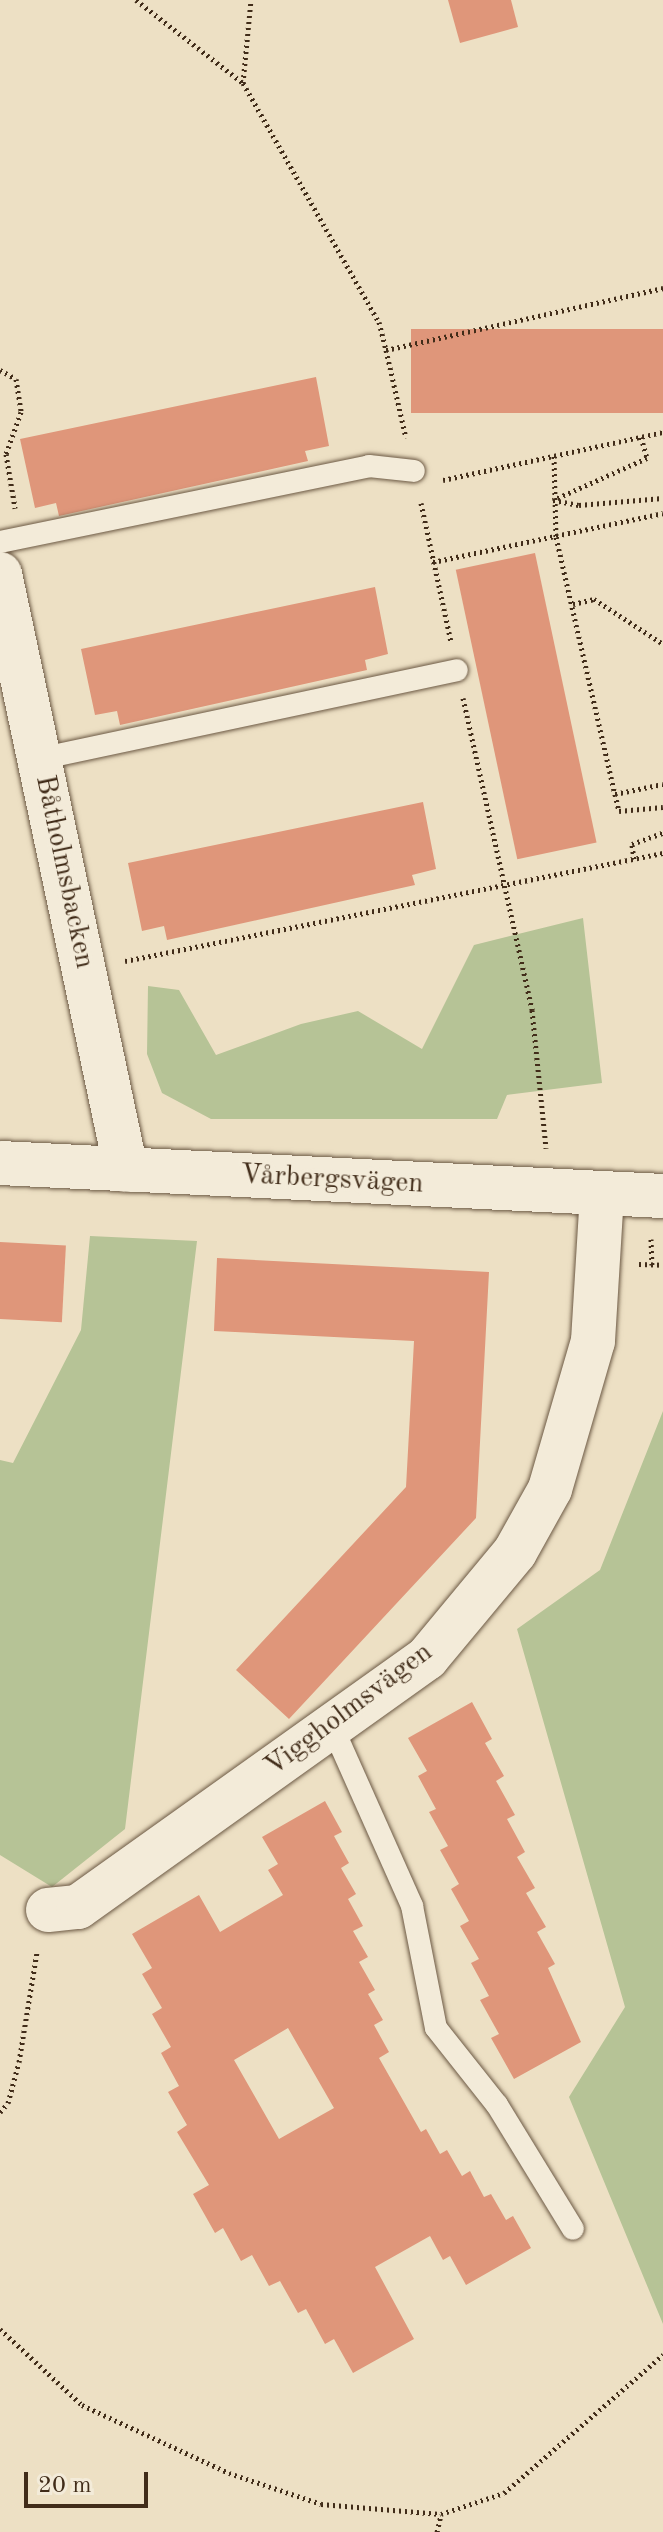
<!DOCTYPE html>
<html>
<head>
<meta charset="utf-8">
<style>
	body { margin:0 }
	#map { position:relative; width:663px; height:2532px; overflow:hidden; background:#ede0c4; font-family:"Old Standard TT",serif }
	div>[style] { position:absolute }
	.green>* { inset:0; background:#b6c396 }
	.building>* { inset:0; background:#df967a; transform-origin:0 0 }
	.path>* { height:5px; margin-top:-2.5px; transform-origin:0; background:repeating-linear-gradient(90deg,#412c19 0 2px,transparent 0 6px) }
	.roads { filter:drop-shadow(0 0 2px #6c5944) drop-shadow(0 0 2px #6c5944) }
	.service>* { height:22px; margin:-11px; padding:0 11px; transform-origin:11px; border-radius:11px; background:#f3ebd9 }
	.minor>* { height:44px; margin:-22px; padding:0 22px; transform-origin:22px; border-radius:22px; background:#f3ebd9 }
	.tertiary>* { height:44px; margin:-22px; padding:0 22px; transform-origin:22px; border-radius:22px; background:#f3ebd9 }
	span { translate:-50% -50%; white-space:nowrap; text-align:center; line-height:1.15; -webkit-text-stroke:7px #f3ebd9; paint-order:stroke }
	.street-label { font-size:28px; color:#412c19 }
	.scale { position:absolute; left:24px; top:2472px; width:124px; height:36px; box-sizing:border-box; border:4px solid #412c19; border-top:0; padding-left:10px; font-size:24px; line-height:28px; white-space:nowrap; color:#412c19; -webkit-text-stroke:6px #f3ebd9; paint-order:stroke }
</style>
</head>
<body>
<div id="map">
	<div class="green">
		<div style="clip-path:polygon(583px 918px,602px 1083px,507px 1095px,497px 1119px,211px 1119px,162px 1093px,147px 1054px,148px 986px,179px 990px,216px 1055px,301px 1024px,358px 1011px,422px 1049px,474px 945px)"></div>
		<div style="clip-path:polygon(90px 1236px,197px 1241px,125px 1829px,52px 1887px,0 1855px,0 1460px,13px 1463px,81px 1330px)"></div>
		<div style="clip-path:polygon(663px 1411px,663px 2324px,569px 2097px,625px 2007px,517px 1629px,600px 1570px)"></div>
	</div>
	<div class="building">
		<div style="clip-path:polygon(448px 0,511px 0,518px 27px,460px 43px)"></div>
		<div style="left:663px;top:329px;width:84px;height:252px;rotate:90deg"></div>
		<div style="clip-path:polygon(316px 377px,329px 446px,305px 451px,308px 461px,59px 516px,56px 503px,35px 508px,20px 439px)"></div>
		<div style="left:535px;top:553px;width:296px;height:81px;rotate:78deg"></div>
		<div style="clip-path:polygon(375px 587px,388px 654px,365px 660px,367px 670px,120px 725px,117px 711px,95px 715px,81px 649px)"></div>
		<div style="clip-path:polygon(423px 802px,436px 869px,412px 875px,415px 885px,167px 940px,164px 926px,142px 931px,128px 863px)"></div>
		<div style="left:0;top:1242px;width:66px;height:77px;rotate:3deg"></div>
		<div style="clip-path:polygon(217px 1258px,489px 1272px,476px 1518px,289px 1719px,236px 1670px,406px 1487px,414px 1341px,214px 1331px)"></div>
		<div style="clip-path:polygon(472px 1702px,492px 1739px,485px 1743px,504px 1776px,496px 1781px,515px 1815px,507px 1819px,525px 1852px,517px 1857px,535px 1888px,526px 1893px,546px 1927px,537px 1932px,555px 1964px,548px 1968px,581px 2042px,514px 2079px,491px 2038px,499px 2034px,480px 2000px,489px 1996px,471px 1963px,479px 1959px,460px 1926px,469px 1921px,451px 1889px,459px 1884px,440px 1850px,448px 1846px,429px 1812px,436px 1809px,418px 1776px,427px 1771px,408px 1738px)"></div>
		<div style="clip-path:polygon(evenodd,325px 1801px,342px 1832px,334px 1836px,349px 1863px,341px 1868px,356px 1894px,348px 1899px,363px 1926px,353px 1931px,368px 1957px,359px 1962px,375px 1990px,368px 1994px,383px 2020px,374px 2025px,389px 2052px,379px 2058px,421px 2132px,426px 2129px,440px 2154px,447px 2150px,462px 2176px,470px 2171px,484px 2197px,491px 2194px,506px 2220px,513px 2216px,531px 2248px,466px 2285px,450px 2256px,443px 2260px,430px 2236px,375px 2267px,414px 2339px,353px 2373px,334px 2339px,325px 2344px,306px 2309px,298px 2313px,280px 2281px,269px 2286px,252px 2255px,241px 2261px,223px 2228px,215px 2233px,193px 2194px,209px 2185px,177px 2132px,187px 2125px,168px 2092px,179px 2086px,161px 2053px,171px 2047px,152px 2014px,162px 2008px,142px 1974px,152px 1968px,132px 1934px,199px 1895px,220px 1932px,283px 1895px,268px 1870px,278px 1864px,262px 1837px,325px 1801px,288px 2028px,334px 2108px,279px 2139px,234px 2060px,288px 2028px)"></div>
	</div>
	<div class="path">
		<div style="left:136px;top:0;width:135px;rotate:37.8deg"></div>
		<div style="left:243px;top:83px;width:83px;rotate:-84.5deg"></div>
		<div style="left:243px;top:83px;width:275px;rotate:60.4deg"></div>
		<div style="left:379px;top:322px;width:29px;rotate:76deg"></div>
		<div style="left:386px;top:350px;width:284px;rotate:-12.6deg"></div>
		<div style="left:386px;top:350px;width:90px;rotate:77.2deg"></div>
		<div style="left:0;top:370px;width:18px;rotate:29deg"></div>
		<div style="left:16px;top:379px;width:33px;rotate:81deg"></div>
		<div style="left:21px;top:412px;width:45px;rotate:109.7deg"></div>
		<div style="left:6px;top:454px;width:55px;rotate:80.5deg"></div>
		<div style="left:641px;top:437px;width:22px;rotate:74deg"></div>
		<div style="left:647px;top:458px;width:103px;rotate:155.9deg"></div>
		<div style="left:553px;top:500px;width:26px;rotate:11deg"></div>
		<div style="left:579px;top:505px;width:84px;rotate:-4.8deg"></div>
		<div style="left:554px;top:456px;width:81px;rotate:88.6deg"></div>
		<div style="left:556px;top:537px;width:264px;rotate:77.1deg"></div>
		<div style="left:615px;top:794px;width:49px;rotate:-11.8deg"></div>
		<div style="left:443px;top:480px;width:225px;rotate:-12.3deg"></div>
		<div style="left:421px;top:503px;width:142px;rotate:77.8deg"></div>
		<div style="left:433px;top:562px;width:235px;rotate:-12deg"></div>
		<div style="left:573px;top:604px;width:22px;rotate:-13deg"></div>
		<div style="left:594px;top:599px;width:82px;rotate:33.1deg"></div>
		<div style="left:463px;top:698px;width:320px;rotate:77.5deg"></div>
		<div style="left:532px;top:1010px;width:139px;rotate:84.2deg"></div>
		<div style="left:615px;top:794px;width:17px;rotate:77deg"></div>
		<div style="left:619px;top:811px;width:44px;rotate:-5.2deg"></div>
		<div style="left:634px;top:859px;width:15px;rotate:-98deg"></div>
		<div style="left:632px;top:844px;width:33px;rotate:-20deg"></div>
		<div style="left:125px;top:961px;width:549px;rotate:-11.35deg"></div>
		<div style="left:651px;top:1239px;width:26px;rotate:88deg"></div>
		<div style="left:639px;top:1264px;width:24px;rotate:2deg"></div>
		<div style="left:0;top:2112px;width:12px;rotate:-48deg"></div>
		<div style="left:8px;top:2103px;width:42px;rotate:-75deg"></div>
		<div style="left:19px;top:2062px;width:111px;rotate:-80.7deg"></div>
		<div style="left:0;top:2329px;width:112px;rotate:42.8deg"></div>
		<div style="left:82px;top:2405px;width:162px;rotate:24.8deg"></div>
		<div style="left:229px;top:2473px;width:97px;rotate:18.6deg"></div>
		<div style="left:321px;top:2504px;width:120px;rotate:4.8deg"></div>
		<div style="left:441px;top:2514px;width:66px;rotate:-18.4deg"></div>
		<div style="left:504px;top:2493px;width:211px;rotate:-41deg"></div>
		<div style="left:437px;top:2532px;width:18px;rotate:-77deg"></div>
	</div>
	<div class="roads">
		<div class="service">
			<div style="left:0;top:542px;width:377px;rotate:-11.6deg"></div>
			<div style="left:369px;top:466px;width:45px;rotate:6.3deg"></div>
			<div style="left:39px;top:759px;width:427px;rotate:-12deg"></div>
			<div style="left:332px;top:1726px;width:197px;rotate:66deg"></div>
			<div style="left:412px;top:1906px;width:124px;rotate:78.9deg"></div>
			<div style="left:436px;top:2028px;width:98px;rotate:51.6deg"></div>
			<div style="left:497px;top:2105px;width:145px;rotate:58.5deg"></div>
		</div>
		<div class="minor">
			<div style="left:0;top:574px;width:609px;rotate:78.06deg"></div>
			<div style="left:48px;top:1910px;width:30px;rotate:-6deg"></div>
			<div style="left:78px;top:1907px;width:429px;rotate:-35.5deg"></div>
			<div style="left:427px;top:1658px;width:138px;rotate:-50.3deg"></div>
			<div style="left:515px;top:1552px;width:72px;rotate:-60.9deg"></div>
			<div style="left:550px;top:1489px;width:154px;rotate:-73.8deg"></div>
			<div style="left:593px;top:1341px;width:148px;rotate:-86.5deg"></div>
		</div>
		<div class="tertiary">
			<div style="left:0;top:1163px;width:664px;rotate:2.85deg"></div>
		</div>
	</div>
	<div class="street-label">
		<span style="left:64px;top:872px;rotate:78deg">Båtholmsbacken</span>
		<span style="left:332px;top:1180px;rotate:3deg">Vårbergsvägen</span>
		<span style="left:349px;top:1710px;rotate:-37deg">Viggholmsvägen</span>
	</div>
	<div class="scale">20 m</div>
</div>
</body>
</html>
